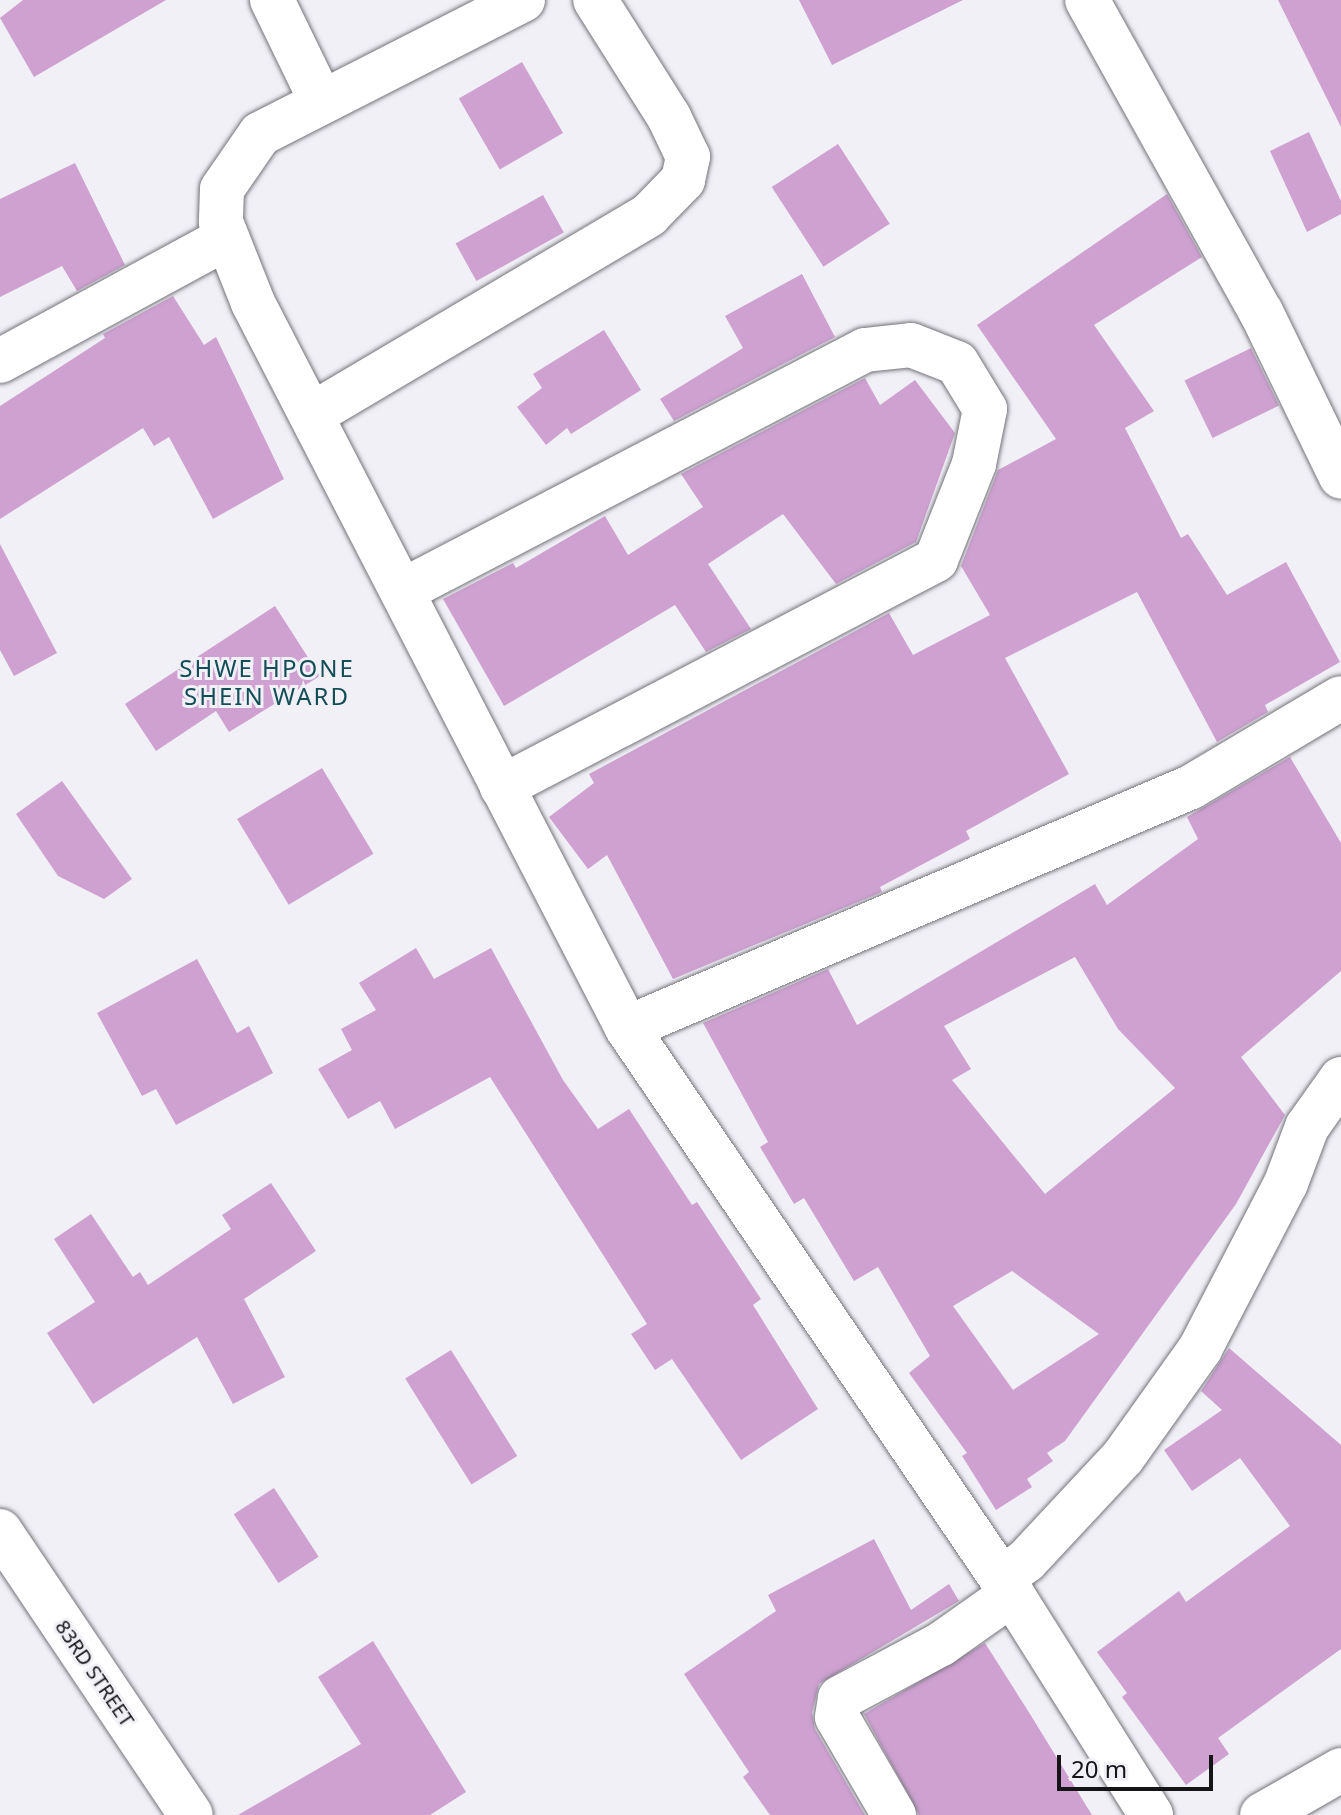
<!DOCTYPE html>
<html>
<head>
<meta charset="utf-8">
<style>
	body { margin:0 }
	#map { position:relative; width:1341px; height:1815px; overflow:hidden; background:#f1f0f7; font-family:"Noto Sans",sans-serif }
	div>[style] { position:absolute }
	.building>* { inset:0; background:#cea1d1; transform-origin:0 0 }
	.roads { filter:drop-shadow(0 0 2px #74747a) drop-shadow(0 0 2px #74747a) }
	.minor>* { height:44px; margin:-22px; padding:0 22px; transform-origin:22px; border-radius:22px; background:#fff }
	.tertiary>* { height:44px; margin:-22px; padding:0 22px; transform-origin:22px; border-radius:22px; background:#fff }
	span { translate:-50% -50%; white-space:nowrap; text-align:center; line-height:1.15; -webkit-text-stroke:6px #f1f0f7; paint-order:stroke }
	.street-label { font-size:20px; color:#151417 }
	.quarter-label { font-size:24px; color:#134e57; letter-spacing:2px }
	.scale { position:absolute; left:1057px; top:1755px; width:156px; height:36px; box-sizing:border-box; border:4px solid #151417; border-top:0; padding-left:10px; font-size:24px; line-height:28px; white-space:nowrap; color:#151417; -webkit-text-stroke:6px #f1f0f7; paint-order:stroke }
</style>
</head>
<body>
<div id="map">
	<div class="building">
		<div style="clip-path:polygon(23px 0,166px 0,34px 77px,0 18px)"></div>
		<div style="clip-path:polygon(799px 0,963px 0,832px 65px)"></div>
		<div style="clip-path:polygon(1278px 0,1341px 0,1341px 127px)"></div>
		<div style="left:522px;top:62px;width:82px;height:73px;rotate:60deg"></div>
		<div style="clip-path:polygon(1309px 132px,1341px 201px,1341px 214px,1307px 232px,1270px 151px)"></div>
		<div style="left:838px;top:144px;width:95px;height:79px;rotate:57deg"></div>
		<div style="clip-path:polygon(75px 163px,125px 265px,77px 291px,62px 266px,0 297px,0 199px)"></div>
		<div style="clip-path:polygon(1167px 194px,1202px 257px,1094px 325px,1154px 411px,1125px 428px,1181px 538px,1188px 534px,1227px 595px,1286px 562px,1340px 662px,1265px 705px,1268px 712px,1217px 742px,1137px 592px,1005px 658px,1069px 774px,966px 831px,970px 839px,880px 887px,882px 892px,673px 979px,607px 855px,588px 869px,549px 817px,594px 783px,589px 774px,889px 613px,913px 655px,990px 615px,961px 566px,998px 470px,1056px 439px,977px 325px)"></div>
		<div style="left:543px;top:195px;width:43px;height:100px;rotate:61deg"></div>
		<div style="clip-path:polygon(802px 274px,835px 337px,674px 421px,660px 399px,743px 348px,725px 316px)"></div>
		<div style="clip-path:polygon(173px 296px,204px 345px,216px 337px,284px 479px,213px 519px,169px 437px,154px 446px,143px 428px,0 519px,0 406px,105px 338px,103px 334px)"></div>
		<div style="clip-path:polygon(604px 330px,641px 390px,571px 434px,567px 428px,546px 445px,517px 407px,542px 388px,533px 374px)"></div>
		<div style="left:1251px;top:348px;width:64px;height:74px;rotate:64deg"></div>
		<div style="clip-path:polygon(865px 378px,880px 405px,915px 380px,955px 433px,916px 542px,836px 584px,783px 514px,708px 564px,751px 629px,706px 652px,675px 605px,504px 706px,443px 599px,513px 563px,516px 568px,605px 516px,628px 555px,703px 507px,681px 474px)"></div>
		<div style="clip-path:polygon(0 544px,57px 653px,14px 676px,0 650px)"></div>
		<div style="clip-path:polygon(275px 606px,320px 676px,229px 732px,216px 711px,156px 751px,125px 704px)"></div>
		<div style="clip-path:polygon(evenodd,1290px 757px,1341px 843px,1341px 971px,1241px 1057px,1285px 1115px,1236px 1204px,1065px 1441px,1047px 1453px,1053px 1461px,1027px 1479px,1032px 1487px,996px 1510px,962px 1456px,967px 1453px,909px 1373px,930px 1356px,878px 1267px,854px 1281px,804px 1198px,794px 1204px,760px 1147px,768px 1142px,703px 1023px,828px 969px,857px 1025px,1095px 884px,1107px 905px,1198px 839px,1187px 817px,1290px 757px,1075px 957px,1118px 1029px,1175px 1088px,1045px 1194px,952px 1080px,971px 1069px,944px 1026px,1075px 957px,1290px 757px,1012px 1271px,1099px 1334px,1013px 1390px,953px 1306px,1012px 1271px)"></div>
		<div style="left:322px;top:768px;width:100px;height:99px;rotate:59deg"></div>
		<div style="clip-path:polygon(62px 781px,132px 879px,104px 899px,58px 876px,16px 814px)"></div>
		<div style="clip-path:polygon(416px 948px,434px 979px,491px 948px,563px 1080px,598px 1129px,629px 1109px,692px 1205px,697px 1202px,761px 1299px,753px 1305px,818px 1409px,741px 1460px,672px 1359px,655px 1370px,631px 1334px,647px 1324px,490px 1077px,395px 1129px,380px 1101px,348px 1119px,318px 1069px,352px 1050px,341px 1029px,376px 1010px,359px 983px)"></div>
		<div style="clip-path:polygon(197px 959px,237px 1033px,249px 1026px,273px 1073px,176px 1125px,156px 1089px,142px 1096px,97px 1013px)"></div>
		<div style="clip-path:polygon(271px 1183px,316px 1251px,244px 1299px,285px 1377px,233px 1404px,197px 1337px,93px 1404px,47px 1333px,95px 1302px,54px 1239px,91px 1214px,133px 1277px,140px 1272px,148px 1285px,231px 1229px,222px 1215px)"></div>
		<div style="clip-path:polygon(1229px 1348px,1341px 1445px,1341px 1649px,1218px 1738px,1229px 1754px,1186px 1785px,1122px 1697px,1127px 1693px,1097px 1652px,1179px 1591px,1186px 1602px,1290px 1526px,1240px 1458px,1192px 1491px,1164px 1450px,1222px 1410px,1201px 1391px)"></div>
		<div style="left:451px;top:1350px;width:125px;height:54px;rotate:58deg"></div>
		<div style="left:274px;top:1488px;width:82px;height:48px;rotate:57deg"></div>
		<div style="clip-path:polygon(874px 1539px,911px 1610px,949px 1584px,959px 1601px,819px 1684px,812px 1713px,815px 1729px,865px 1815px,770px 1815px,743px 1777px,749px 1772px,684px 1674px,776px 1611px,768px 1595px)"></div>
		<div style="clip-path:polygon(373px 1641px,466px 1792px,430px 1815px,238px 1815px,361px 1744px,318px 1677px)"></div>
		<div style="clip-path:polygon(985px 1643px,1030px 1714px,1092px 1815px,919px 1815px,864px 1714px)"></div>
	</div>
	<div class="roads">
		<div class="minor">
			<div style="left:272px;top:0;width:112px;rotate:64.1deg"></div>
			<div style="left:523px;top:0;width:295px;rotate:153deg"></div>
			<div style="left:260px;top:134px;width:67px;rotate:124.6deg"></div>
			<div style="left:222px;top:189px;width:33px;rotate:92deg"></div>
			<div style="left:221px;top:222px;width:87px;rotate:68.4deg"></div>
			<div style="left:253px;top:303px;width:816px;rotate:62.71deg"></div>
			<div style="left:627px;top:1028px;width:685px;rotate:55.78deg"></div>
			<div style="left:1012px;top:1594px;width:261px;rotate:57.8deg"></div>
			<div style="left:1087px;top:0;width:357px;rotate:60.9deg"></div>
			<div style="left:1261px;top:312px;width:183px;rotate:64.1deg"></div>
			<div style="left:0;top:361px;width:258px;rotate:-28.5deg"></div>
			<div style="left:311px;top:415px;width:393px;rotate:-30.6deg"></div>
			<div style="left:649px;top:215px;width:49px;rotate:-45.8deg"></div>
			<div style="left:683px;top:180px;width:24px;rotate:-78deg"></div>
			<div style="left:688px;top:157px;width:44px;rotate:-115.4deg"></div>
			<div style="left:669px;top:117px;width:138px;rotate:-122.3deg"></div>
			<div style="left:402px;top:591px;width:522px;rotate:-27.5deg"></div>
			<div style="left:865px;top:350px;width:46px;rotate:-6.2deg"></div>
			<div style="left:911px;top:345px;width:49px;rotate:21.4deg"></div>
			<div style="left:957px;top:363px;width:54px;rotate:58.7deg"></div>
			<div style="left:985px;top:409px;width:56px;rotate:101.3deg"></div>
			<div style="left:974px;top:464px;width:103px;rotate:111.6deg"></div>
			<div style="left:936px;top:560px;width:490px;rotate:152.4deg"></div>
			<div style="left:627px;top:1028px;width:613px;rotate:-23.14deg"></div>
			<div style="left:1191px;top:787px;width:174px;rotate:-30.7deg"></div>
			<div style="left:0;top:1531px;width:342px;rotate:56.1deg"></div>
			<div style="left:1001px;top:1579px;width:31px;rotate:-36deg"></div>
			<div style="left:1026px;top:1561px;width:142px;rotate:-47deg"></div>
			<div style="left:1123px;top:1457px;width:133px;rotate:-54.5deg"></div>
			<div style="left:1200px;top:1349px;width:187px;rotate:-62.6deg"></div>
			<div style="left:1286px;top:1183px;width:60px;rotate:-69.4deg"></div>
			<div style="left:1307px;top:1127px;width:59px;rotate:-54.7deg"></div>
			<div style="left:894px;top:1815px;width:113px;rotate:-120.2deg"></div>
			<div style="left:837px;top:1717px;width:19px;rotate:-81deg"></div>
			<div style="left:840px;top:1698px;width:115px;rotate:-28.1deg"></div>
			<div style="left:941px;top:1644px;width:87px;rotate:-35.2deg"></div>
		</div>
		<div class="tertiary">
			<div style="left:1262px;top:1815px;width:91px;rotate:-29.7deg"></div>
		</div>
	</div>
	<div class="street-label">
		<span style="left:95px;top:1673px;rotate:56deg">83RD STREET</span>
	</div>
	<div class="quarter-label">
		<span style="left:267px;top:682px">SHWE HPONE<br>SHEIN WARD</span>
	</div>
	<div class="scale">20 m</div>
</div>
</body>
</html>
